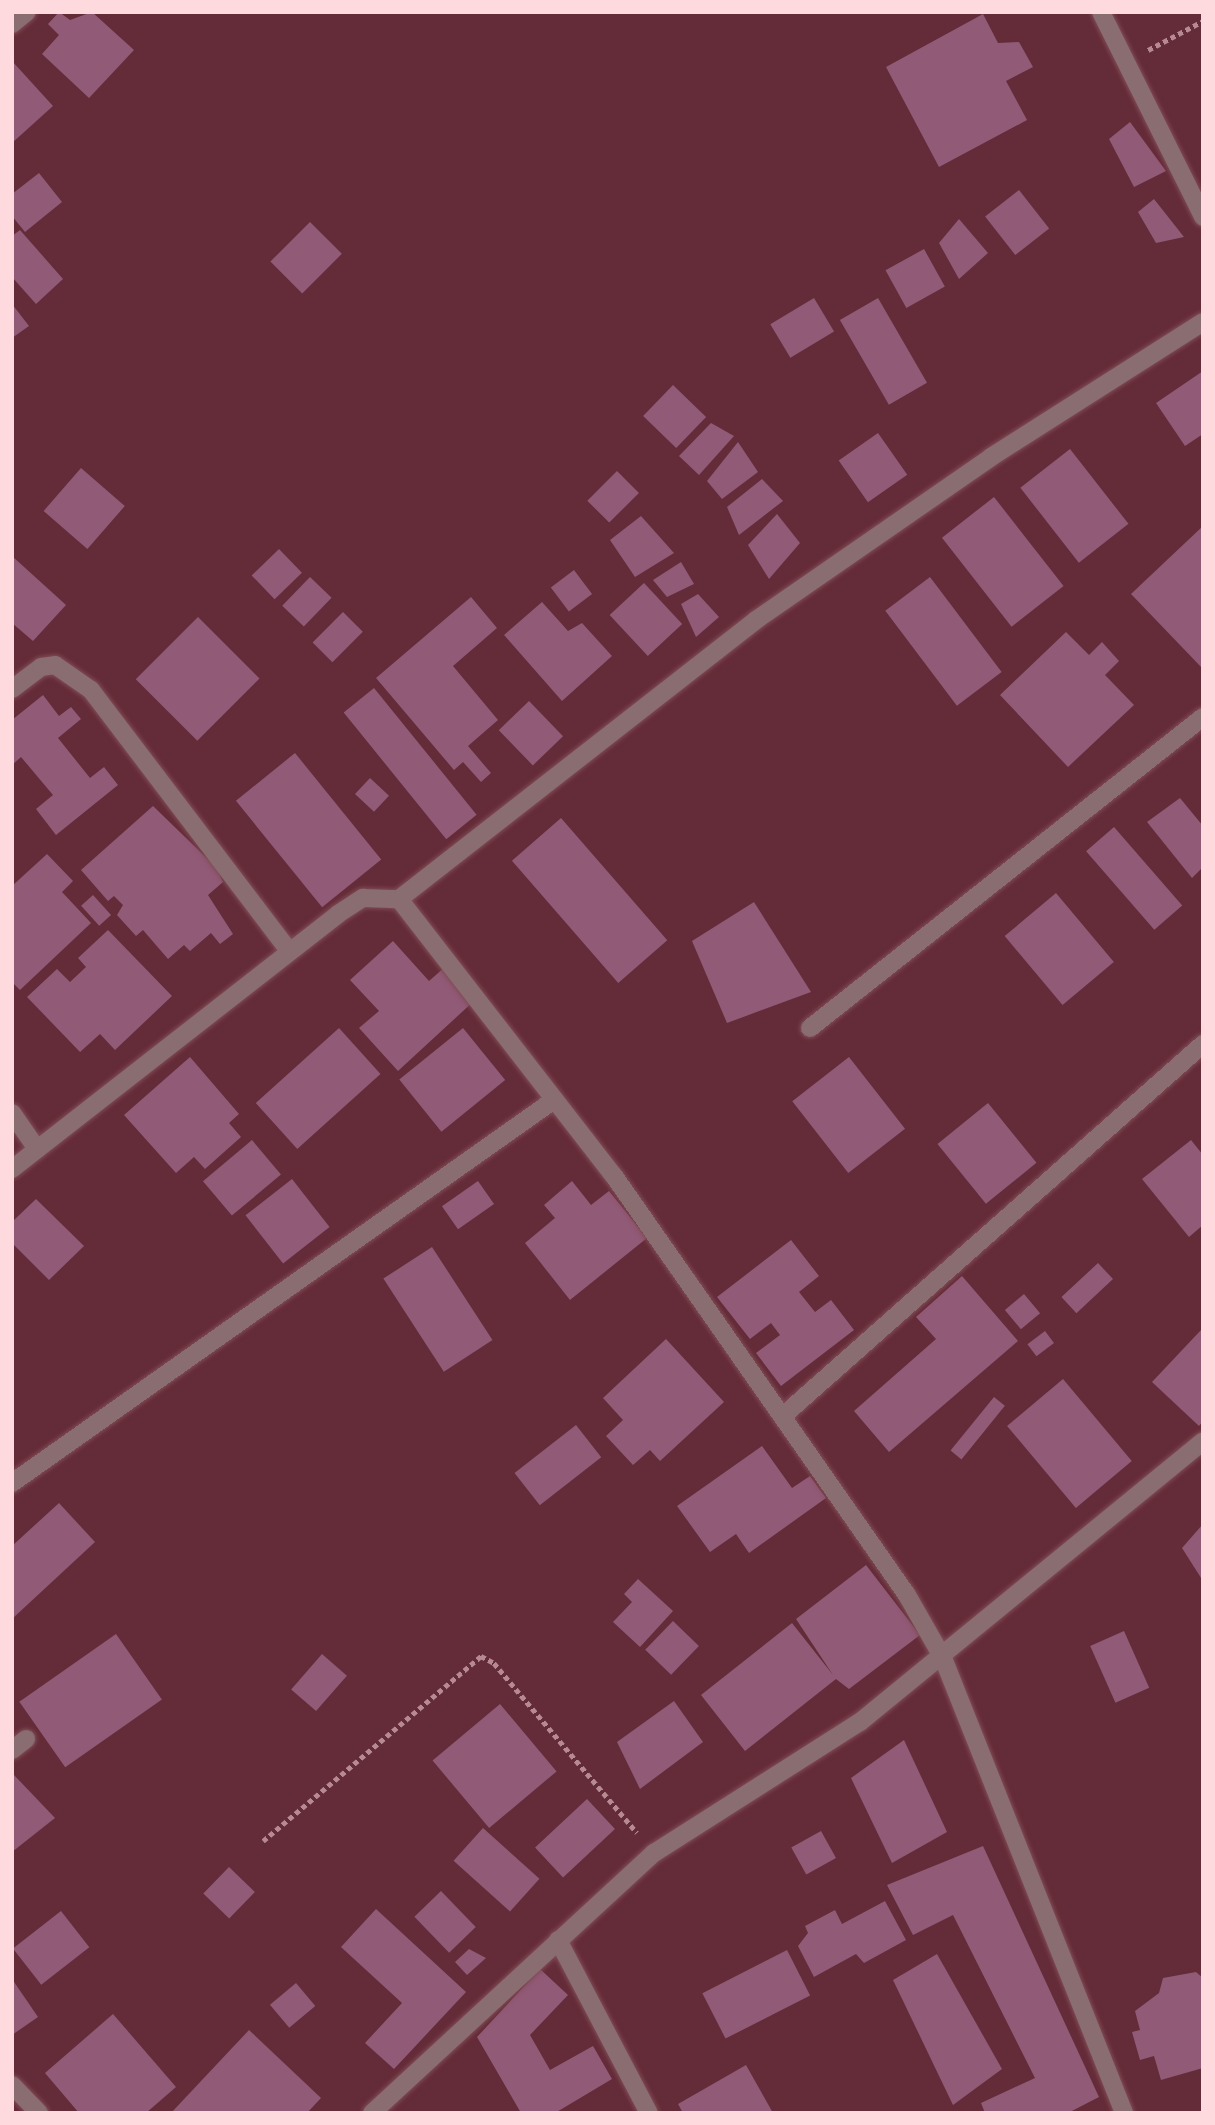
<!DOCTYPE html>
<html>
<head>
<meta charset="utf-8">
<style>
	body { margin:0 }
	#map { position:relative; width:1215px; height:2125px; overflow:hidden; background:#642c38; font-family:Literata,serif }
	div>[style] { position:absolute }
	.building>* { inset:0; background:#915a76; transform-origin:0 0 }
	.path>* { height:4.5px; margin-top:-2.25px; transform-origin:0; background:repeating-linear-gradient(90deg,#b78992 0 5px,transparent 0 8.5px) }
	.roads { filter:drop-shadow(0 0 2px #804b56) drop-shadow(0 0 2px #804b56) }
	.minor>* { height:18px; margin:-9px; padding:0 9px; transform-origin:9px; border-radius:9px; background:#896d71 }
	span { translate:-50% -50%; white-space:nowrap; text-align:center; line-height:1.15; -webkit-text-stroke:5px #642c38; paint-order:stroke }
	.frame { position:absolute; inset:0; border:14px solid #fedadf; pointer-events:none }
</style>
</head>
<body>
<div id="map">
	<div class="building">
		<div style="clip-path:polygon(59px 12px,70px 20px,92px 12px,134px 50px,89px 98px,42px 54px,59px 35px,48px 24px)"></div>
		<div style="clip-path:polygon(983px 14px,998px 43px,1019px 42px,1033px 67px,1006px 81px,1027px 120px,939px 167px,886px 67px)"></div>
		<div style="clip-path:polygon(12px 61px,53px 106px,12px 143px)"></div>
		<div style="clip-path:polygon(1130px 122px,1166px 171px,1134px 187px,1109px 139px)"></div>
		<div style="clip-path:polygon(39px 173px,62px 202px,25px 232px,12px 216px,12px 194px)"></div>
		<div style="left:1019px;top:190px;width:49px;height:43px;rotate:52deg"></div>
		<div style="clip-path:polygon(1154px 199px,1184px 237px,1156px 243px,1138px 212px)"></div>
		<div style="clip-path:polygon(959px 219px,988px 253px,959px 279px,939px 243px)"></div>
		<div style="left:310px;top:222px;width:45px;height:56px;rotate:45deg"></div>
		<div style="clip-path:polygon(20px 230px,63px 279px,36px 304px,12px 277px,12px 236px)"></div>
		<div style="left:924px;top:249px;width:43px;height:44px;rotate:61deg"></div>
		<div style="left:814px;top:298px;width:39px;height:51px;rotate:59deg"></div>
		<div style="left:878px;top:298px;width:98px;height:44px;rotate:60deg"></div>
		<div style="clip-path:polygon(12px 304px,29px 326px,12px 338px)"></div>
		<div style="clip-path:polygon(1203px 371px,1203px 434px,1185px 446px,1156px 403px)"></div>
		<div style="left:673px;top:385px;width:46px;height:43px;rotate:44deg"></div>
		<div style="clip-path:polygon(711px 423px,734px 436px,699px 475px,679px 456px)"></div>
		<div style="left:878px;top:433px;width:51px;height:48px;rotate:55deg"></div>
		<div style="clip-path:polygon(738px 442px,758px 472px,722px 499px,707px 481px)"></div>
		<div style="left:1070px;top:449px;width:95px;height:63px;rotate:52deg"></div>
		<div style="left:81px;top:468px;width:58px;height:57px;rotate:41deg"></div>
		<div style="left:617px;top:471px;width:31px;height:42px;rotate:45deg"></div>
		<div style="clip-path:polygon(762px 479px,783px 501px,739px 535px,727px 507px)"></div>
		<div style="left:994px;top:497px;width:113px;height:66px;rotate:52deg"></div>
		<div style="clip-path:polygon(777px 514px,800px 543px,769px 579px,748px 545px)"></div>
		<div style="clip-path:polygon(641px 516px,674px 553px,635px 577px,610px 540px)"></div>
		<div style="clip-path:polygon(1203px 526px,1203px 669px,1131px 594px)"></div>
		<div style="left:279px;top:549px;width:33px;height:38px;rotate:46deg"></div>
		<div style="clip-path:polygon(12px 556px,66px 605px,33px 641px,12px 623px)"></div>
		<div style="clip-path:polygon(681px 562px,694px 584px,667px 597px,653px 580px)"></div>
		<div style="left:574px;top:570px;width:30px;height:29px;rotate:53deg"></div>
		<div style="left:310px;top:577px;width:30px;height:40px;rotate:44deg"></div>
		<div style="left:930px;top:577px;width:119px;height:56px;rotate:53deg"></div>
		<div style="left:644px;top:583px;width:56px;height:47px;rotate:47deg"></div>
		<div style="clip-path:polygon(698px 594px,719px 617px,696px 637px,681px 604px)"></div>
		<div style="clip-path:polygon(471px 597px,497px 628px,453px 666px,498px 720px,468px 746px,491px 773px,481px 782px,463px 762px,454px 770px,376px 678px)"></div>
		<div style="clip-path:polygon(542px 602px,568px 631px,582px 623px,612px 656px,562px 701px,504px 635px)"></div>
		<div style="left:343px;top:612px;width:28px;height:43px;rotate:45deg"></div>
		<div style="left:198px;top:617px;width:87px;height:88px;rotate:45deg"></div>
		<div style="clip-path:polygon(1066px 632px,1089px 655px,1102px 642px,1119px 661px,1105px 675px,1134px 705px,1068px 767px,1000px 695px)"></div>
		<div style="left:374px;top:688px;width:163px;height:39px;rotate:51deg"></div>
		<div style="clip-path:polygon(43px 695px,59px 716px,71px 707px,81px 719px,58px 738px,90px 778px,104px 767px,118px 785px,56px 835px,36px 809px,53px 795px,21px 757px,12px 765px,12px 720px)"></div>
		<div style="left:529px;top:701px;width:49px;height:42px;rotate:46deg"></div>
		<div style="left:295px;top:753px;width:137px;height:76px;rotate:51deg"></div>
		<div style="left:370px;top:778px;width:26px;height:22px;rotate:43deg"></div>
		<div style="clip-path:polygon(1180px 798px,1203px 826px,1203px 867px,1192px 878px,1147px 822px)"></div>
		<div style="clip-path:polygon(153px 806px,216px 867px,223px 882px,208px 895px,233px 934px,220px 944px,211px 933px,190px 951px,184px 945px,168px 959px,143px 930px,136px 936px,117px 915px,123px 905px,114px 896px,108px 901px,81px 870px)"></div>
		<div style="left:561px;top:818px;width:162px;height:65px;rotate:49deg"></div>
		<div style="left:1114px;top:827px;width:104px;height:37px;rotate:49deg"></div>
		<div style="clip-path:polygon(47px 854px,73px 881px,62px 892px,91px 923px,20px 990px,12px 982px,12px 886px)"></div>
		<div style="left:1056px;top:893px;width:90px;height:67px;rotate:50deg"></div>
		<div style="left:93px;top:895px;width:27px;height:16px;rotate:48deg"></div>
		<div style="clip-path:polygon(754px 902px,811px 992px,727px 1023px,692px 941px)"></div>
		<div style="clip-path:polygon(108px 930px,172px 996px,115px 1050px,100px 1034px,80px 1052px,27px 997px,57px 969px,70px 982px,86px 967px,78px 958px)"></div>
		<div style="clip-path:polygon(393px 941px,429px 981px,445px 967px,475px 1000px,398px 1071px,359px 1028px,379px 1011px,350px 980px)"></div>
		<div style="left:339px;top:1028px;width:62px;height:112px;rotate:48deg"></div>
		<div style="left:463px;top:1028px;width:67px;height:82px;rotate:51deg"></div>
		<div style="clip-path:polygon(190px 1057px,239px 1114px,229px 1123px,241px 1137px,205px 1169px,194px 1157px,176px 1173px,124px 1115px)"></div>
		<div style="left:849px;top:1057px;width:91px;height:72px;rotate:52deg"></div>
		<div style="left:988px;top:1103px;width:77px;height:65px;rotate:51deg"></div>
		<div style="left:252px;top:1140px;width:45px;height:64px;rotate:50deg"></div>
		<div style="clip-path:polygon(1191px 1140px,1203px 1155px,1203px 1225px,1189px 1237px,1142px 1179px)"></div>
		<div style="left:292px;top:1179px;width:61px;height:59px;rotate:52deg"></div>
		<div style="left:478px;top:1181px;width:28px;height:44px;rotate:55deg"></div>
		<div style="clip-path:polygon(572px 1181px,591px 1205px,609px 1191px,647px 1238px,570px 1300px,525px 1243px,555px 1218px,544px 1205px)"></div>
		<div style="clip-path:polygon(36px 1199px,84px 1246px,49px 1280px,12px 1243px,12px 1222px)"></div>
		<div style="clip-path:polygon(791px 1240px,819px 1276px,799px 1292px,815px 1312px,831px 1300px,854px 1330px,781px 1386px,756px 1353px,780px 1335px,771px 1323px,750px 1339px,717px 1297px)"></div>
		<div style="left:432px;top:1247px;width:111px;height:58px;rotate:57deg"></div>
		<div style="left:1098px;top:1263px;width:22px;height:50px;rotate:47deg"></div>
		<div style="clip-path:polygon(962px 1276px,1018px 1341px,889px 1452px,854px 1411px,936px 1339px,916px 1317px)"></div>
		<div style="left:1024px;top:1294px;width:25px;height:25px;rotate:50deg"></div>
		<div style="clip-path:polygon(1201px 1330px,1203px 1421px,1199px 1426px,1152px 1382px)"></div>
		<div style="left:1045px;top:1331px;width:15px;height:22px;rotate:53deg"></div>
		<div style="clip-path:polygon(666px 1339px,724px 1402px,660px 1461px,650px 1450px,633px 1465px,606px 1436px,623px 1420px,603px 1398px)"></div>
		<div style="left:1063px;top:1379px;width:107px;height:73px;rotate:50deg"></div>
		<div style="left:994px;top:1397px;width:14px;height:69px;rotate:39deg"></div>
		<div style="left:576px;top:1425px;width:41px;height:78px;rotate:52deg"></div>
		<div style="clip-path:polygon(762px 1446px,792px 1488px,810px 1476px,826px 1498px,749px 1553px,736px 1534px,710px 1552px,677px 1506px)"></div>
		<div style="clip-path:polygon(59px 1503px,95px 1542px,12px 1619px,12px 1546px)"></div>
		<div style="clip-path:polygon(1203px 1524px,1203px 1581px,1182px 1548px)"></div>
		<div style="clip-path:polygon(866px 1565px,920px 1635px,849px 1689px,836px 1679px,745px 1751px,701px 1695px,792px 1623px,833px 1675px,796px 1619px)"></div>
		<div style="clip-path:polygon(638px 1579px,673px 1611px,640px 1647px,613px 1622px,632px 1602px,624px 1594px)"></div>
		<div style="left:673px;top:1621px;width:36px;height:40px;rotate:44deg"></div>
		<div style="left:1124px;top:1631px;width:62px;height:37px;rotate:66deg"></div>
		<div style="left:116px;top:1634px;width:80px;height:118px;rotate:55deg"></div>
		<div style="left:322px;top:1654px;width:33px;height:47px;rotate:41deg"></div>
		<div style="clip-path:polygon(674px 1701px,703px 1742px,640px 1789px,617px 1742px)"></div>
		<div style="left:500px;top:1704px;width:88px;height:88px;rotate:50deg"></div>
		<div style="clip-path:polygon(904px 1740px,947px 1832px,892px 1863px,851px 1778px)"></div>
		<div style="clip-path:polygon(14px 1775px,55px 1818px,12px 1852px,12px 1776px)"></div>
		<div style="left:587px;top:1799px;width:41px;height:71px;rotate:47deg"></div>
		<div style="left:483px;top:1828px;width:76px;height:44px;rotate:42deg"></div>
		<div style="left:821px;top:1831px;width:31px;height:34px;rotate:61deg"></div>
		<div style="clip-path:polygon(983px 1846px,1099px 2097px,1068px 2113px,985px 2113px,981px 2103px,1035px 2078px,953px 1915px,913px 1935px,887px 1885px)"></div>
		<div style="left:229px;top:1867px;width:36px;height:37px;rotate:44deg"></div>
		<div style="left:441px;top:1891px;width:50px;height:37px;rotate:46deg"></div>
		<div style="clip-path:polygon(885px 1901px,906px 1940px,864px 1963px,856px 1954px,814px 1977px,798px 1946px,808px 1933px,805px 1926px,835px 1910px,842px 1924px)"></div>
		<div style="clip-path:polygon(376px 1909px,466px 1992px,394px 2069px,365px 2043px,402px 2003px,341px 1947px)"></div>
		<div style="left:61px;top:1911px;width:46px;height:61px;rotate:52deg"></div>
		<div style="clip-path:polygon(469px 1949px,486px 1958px,467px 1975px,455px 1962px)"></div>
		<div style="left:787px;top:1950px;width:51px;height:95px;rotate:63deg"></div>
		<div style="clip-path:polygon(937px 1954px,1002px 2069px,953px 2105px,893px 1980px)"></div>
		<div style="clip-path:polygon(540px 1969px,568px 1995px,530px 2035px,550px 2070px,593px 2046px,612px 2079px,555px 2113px,521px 2113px,477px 2037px)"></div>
		<div style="clip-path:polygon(1196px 1972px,1203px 1978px,1203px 2068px,1161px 2080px,1154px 2056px,1140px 2060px,1132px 2032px,1140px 2030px,1135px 2011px,1159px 1993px,1163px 1978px)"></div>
		<div style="clip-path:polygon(12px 1979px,38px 2017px,12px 2035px)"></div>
		<div style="left:296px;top:1983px;width:30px;height:34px;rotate:50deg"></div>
		<div style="clip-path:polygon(113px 2014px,176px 2087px,146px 2113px,79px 2113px,45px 2073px)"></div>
		<div style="clip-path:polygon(249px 2030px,321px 2098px,307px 2113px,171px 2113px)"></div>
		<div style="clip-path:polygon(746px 2065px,773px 2113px,683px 2113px,678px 2104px)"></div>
	</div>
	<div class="path">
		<div style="left:1148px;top:50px;width:62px;rotate:-27.8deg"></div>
		<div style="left:263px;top:1841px;width:286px;rotate:-40.3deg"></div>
		<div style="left:481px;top:1656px;width:15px;rotate:28deg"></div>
		<div style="left:494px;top:1663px;width:222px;rotate:49.9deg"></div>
	</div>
	<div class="roads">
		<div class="minor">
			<div style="left:1101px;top:12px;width:229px;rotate:63.5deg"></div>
			<div style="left:12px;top:24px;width:19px;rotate:-39deg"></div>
			<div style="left:12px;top:689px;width:36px;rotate:-37deg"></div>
			<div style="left:41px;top:667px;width:14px;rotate:-8deg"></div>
			<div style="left:55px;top:665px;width:44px;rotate:34.8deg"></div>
			<div style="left:91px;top:690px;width:328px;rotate:52.8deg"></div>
			<div style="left:399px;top:899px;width:453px;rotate:-38deg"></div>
			<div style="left:756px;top:620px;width:286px;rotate:-34.7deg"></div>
			<div style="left:991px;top:457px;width:251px;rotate:-32.5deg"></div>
			<div style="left:810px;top:1028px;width:501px;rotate:-38.36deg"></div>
			<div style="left:12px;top:1113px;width:44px;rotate:55.2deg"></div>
			<div style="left:12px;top:1169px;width:414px;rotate:-38deg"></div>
			<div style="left:338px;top:914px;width:30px;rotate:-33deg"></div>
			<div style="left:363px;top:898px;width:36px;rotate:2deg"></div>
			<div style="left:399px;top:899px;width:351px;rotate:52.2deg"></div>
			<div style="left:614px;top:1176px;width:511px;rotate:55.04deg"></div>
			<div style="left:907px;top:1595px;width:73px;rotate:60.3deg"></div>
			<div style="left:943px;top:1658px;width:490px;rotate:68.3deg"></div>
			<div style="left:784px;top:1415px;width:560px;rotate:-41.52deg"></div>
			<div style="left:12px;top:1483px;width:664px;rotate:-35.25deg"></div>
			<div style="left:12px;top:1750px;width:18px;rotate:-38deg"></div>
			<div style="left:558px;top:1940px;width:195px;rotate:62.3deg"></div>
			<div style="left:12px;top:2085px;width:39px;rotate:46deg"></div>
			<div style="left:372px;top:2113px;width:384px;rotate:-42.7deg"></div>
			<div style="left:654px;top:1853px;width:244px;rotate:-32.5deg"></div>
			<div style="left:860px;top:1722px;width:443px;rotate:-39.3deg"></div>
		</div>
	</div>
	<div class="frame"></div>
</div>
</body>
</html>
